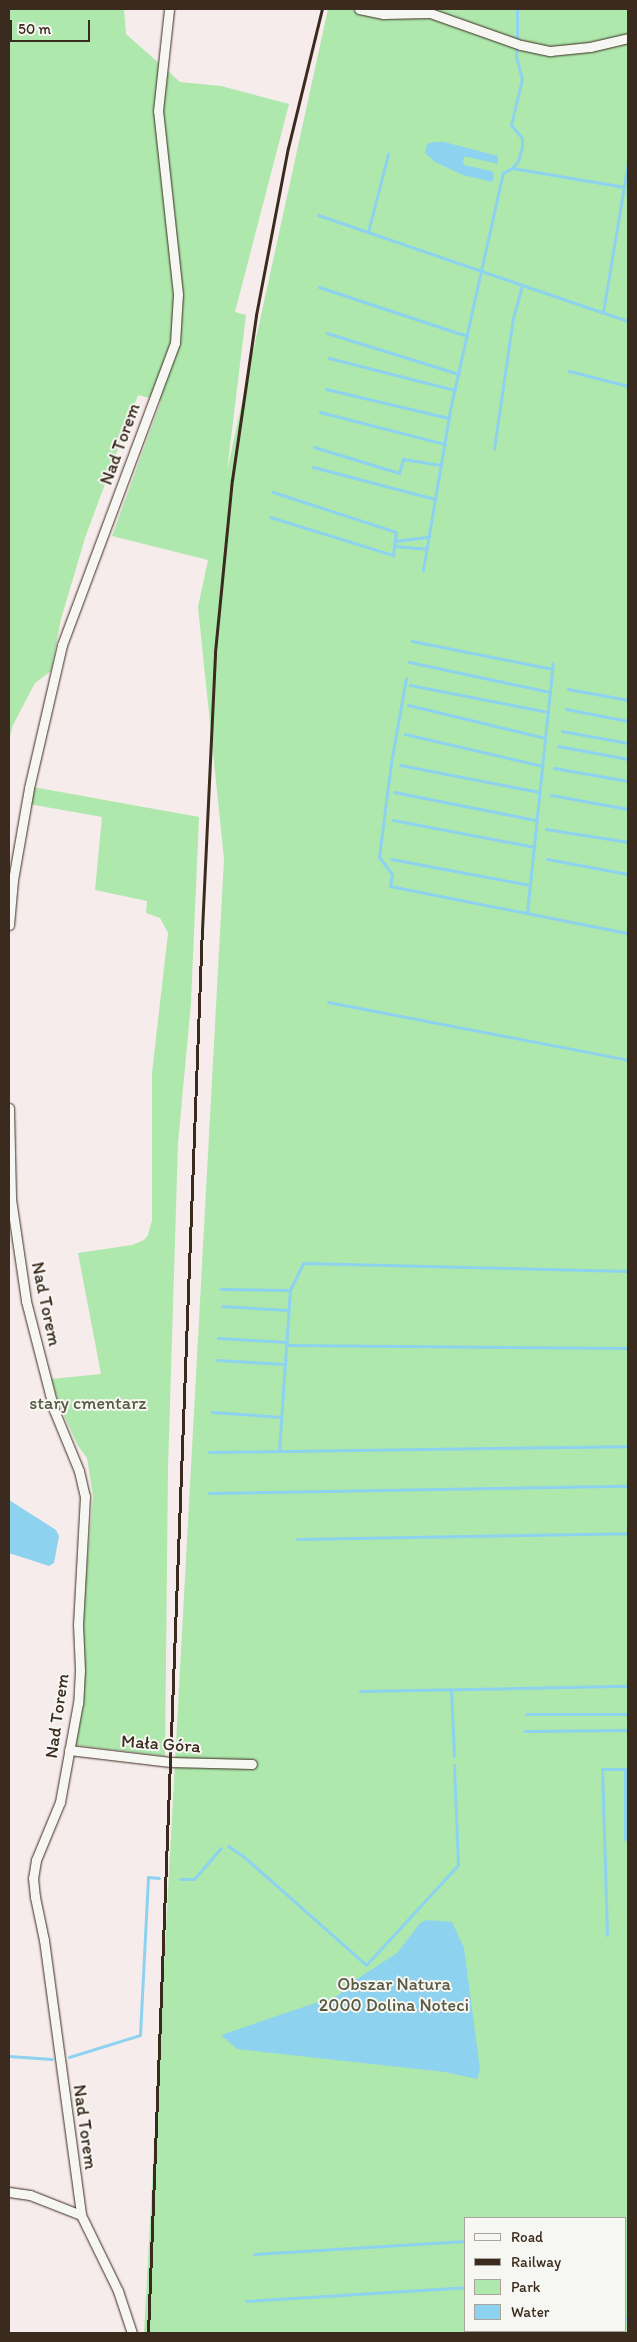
<!DOCTYPE html>
<html>
<head>
<meta charset="utf-8">
<style>
	body { margin:0 }
	#map { position:relative; width:637px; height:2342px; overflow:hidden; background:#f7ecec; font-family:Itim,sans-serif }
	div>[style] { position:absolute }
	.green>* { inset:0; background:#aee8ad }
	.water>* { inset:0; background:#8dd2ef }
	.stream>* { height:3px; margin:-1.5px; padding:0 1.5px; transform-origin:1.5px; border-radius:1.5px; background:#8dd2ef }
	.roads { filter:drop-shadow(0 0 1px #3b2a1e) drop-shadow(0 0 1px #3b2a1e) }
	.street>* { height:9px; margin:-4.5px; padding:0 4.5px; transform-origin:4.5px; border-radius:4.5px; background:#f6f6f2 }
	.rail>* { height:3px; margin:-1.5px; padding:0 1.5px; transform-origin:1.5px; border-radius:1.5px; background:#3b2a1e }
	span { translate:-50% -50%; white-space:nowrap; text-align:center; line-height:1.15; -webkit-text-stroke:4px #f6f6f2; paint-order:stroke }
	.street-label { font-size:18px; color:#3b2a1e }
	.park-label { font-size:18px; color:#585a42 }
	.frame { position:absolute; inset:0; border:10px solid #3b2a1e; pointer-events:none }
	.legend { position:absolute; left:464px; top:2217px; width:162px; height:115px; box-sizing:border-box; background:#f6f6f2; border:1px solid #aba49d; margin:0; padding:6px 9px; list-style:none; font-size:15px; color:#3b2a1e }
	.legend li { display:flex; align-items:center; gap:10px; height:25px }
	.legend b { width:25px; border:1px solid #aba49d }
	.scale { position:absolute; left:10px; top:20px; width:80px; height:22px; box-sizing:border-box; border:2px solid #3b2a1e; border-top:0; padding-left:6px; font-size:15px; line-height:18px; white-space:nowrap; color:#3b2a1e; -webkit-text-stroke:4px #f6f6f2; paint-order:stroke }
</style>
</head>
<body>
<div id="map">
	<div class="green">
		<div style="clip-path:polygon(evenodd,9px 9px,124px 9px,126px 34px,180px 82px,221px 86px,289px 104px,235px 312px,246px 315px,227px 471px,328px 9px,628px 9px,628px 2333px,144px 2333px,224px 859px,198px 607px,208px 560px,112px 536px,161px 401px,138px 395px,85px 538px,61px 619px,51px 671px,35px 683px,13px 725px,9px 740px,9px 9px,466px 2218px,626px 2218px,626px 2331px,466px 2331px,466px 2218px)"></div>
		<div style="clip-path:polygon(33px 787px,199px 817px,191px 1003px,178px 1143px,168px 1469px,165px 1756px,74px 1745px,81px 1715px,84px 1679px,83px 1611px,93px 1496px,87px 1458px,78px 1446px,61px 1409px,51px 1379px,101px 1374px,78px 1253px,132px 1245px,144px 1240px,148px 1235px,152px 1220px,152px 1073px,168px 933px,160px 918px,146px 913px,147px 901px,95px 890px,102px 817px,29px 804px)"></div>
	</div>
	<div class="water">
		<div style="clip-path:polygon(433px 142px,444px 142px,498px 156px,498px 164px,468px 157px,464px 157px,463px 161px,464px 165px,491px 171px,494px 173px,493px 182px,463px 175px,435px 162px,425px 153px,427px 144px)"></div>
		<div style="clip-path:polygon(9px 1500px,56px 1530px,59px 1536px,54px 1563px,49px 1566px,9px 1553px)"></div>
		<div style="clip-path:polygon(427px 1920px,452px 1922px,464px 1948px,480px 2070px,477px 2079px,445px 2072px,237px 2049px,221px 2035px,339px 1995px,351px 1983px,397px 1953px,420px 1923px)"></div>
	</div>
	<div class="stream">
		<div style="left:517px;top:9px;width:29px;rotate:90deg"></div>
		<div style="left:512px;top:168px;width:114px;rotate:9.6deg"></div>
		<div style="left:318px;top:215px;width:216px;rotate:18.9deg"></div>
		<div style="left:522px;top:285px;width:34px;rotate:105deg"></div>
		<div style="left:513px;top:318px;width:132px;rotate:98.3deg"></div>
		<div style="left:368px;top:232px;width:81px;rotate:-75.6deg"></div>
		<div style="left:522px;top:285px;width:112px;rotate:18.8deg"></div>
		<div style="left:319px;top:287px;width:156px;rotate:18.3deg"></div>
		<div style="left:603px;top:312px;width:151px;rotate:-80.5deg"></div>
		<div style="left:327px;top:333px;width:138px;rotate:17.3deg"></div>
		<div style="left:329px;top:358px;width:130px;rotate:14.3deg"></div>
		<div style="left:569px;top:371px;width:61px;rotate:14.3deg"></div>
		<div style="left:326px;top:389px;width:126px;rotate:13.3deg"></div>
		<div style="left:320px;top:412px;width:129px;rotate:14.4deg"></div>
		<div style="left:314px;top:447px;width:89px;rotate:17deg"></div>
		<div style="left:399px;top:473px;width:15px;rotate:-74deg"></div>
		<div style="left:403px;top:459px;width:38px;rotate:9deg"></div>
		<div style="left:313px;top:467px;width:126px;rotate:14.7deg"></div>
		<div style="left:273px;top:492px;width:129px;rotate:18deg"></div>
		<div style="left:396px;top:532px;width:14px;rotate:98deg"></div>
		<div style="left:270px;top:517px;width:129px;rotate:17.2deg"></div>
		<div style="left:393px;top:555px;width:9px;rotate:-84deg"></div>
		<div style="left:394px;top:546px;width:32px;rotate:5deg"></div>
		<div style="left:395px;top:541px;width:34px;rotate:-7deg"></div>
		<div style="left:423px;top:570px;width:167px;rotate:-80.4deg"></div>
		<div style="left:451px;top:405px;width:238px;rotate:-77.4deg"></div>
		<div style="left:503px;top:173px;width:10px;rotate:-29deg"></div>
		<div style="left:512px;top:168px;width:9px;rotate:-49deg"></div>
		<div style="left:518px;top:161px;width:15px;rotate:-74deg"></div>
		<div style="left:522px;top:147px;width:9px;rotate:-90deg"></div>
		<div style="left:522px;top:138px;width:17px;rotate:-130deg"></div>
		<div style="left:511px;top:125px;width:47px;rotate:-76.6deg"></div>
		<div style="left:522px;top:79px;width:24px;rotate:-105deg"></div>
		<div style="left:516px;top:56px;width:9px;rotate:-84deg"></div>
		<div style="left:412px;top:641px;width:143px;rotate:11.3deg"></div>
		<div style="left:409px;top:662px;width:144px;rotate:12deg"></div>
		<div style="left:406px;top:678px;width:86px;rotate:100deg"></div>
		<div style="left:391px;top:763px;width:95px;rotate:97.3deg"></div>
		<div style="left:379px;top:857px;width:21px;rotate:53deg"></div>
		<div style="left:392px;top:874px;width:12px;rotate:99deg"></div>
		<div style="left:390px;top:886px;width:243px;rotate:11.2deg"></div>
		<div style="left:410px;top:685px;width:141px;rotate:11.1deg"></div>
		<div style="left:568px;top:689px;width:61px;rotate:10.4deg"></div>
		<div style="left:408px;top:705px;width:141px;rotate:13.5deg"></div>
		<div style="left:566px;top:709px;width:63px;rotate:11deg"></div>
		<div style="left:562px;top:731px;width:67px;rotate:10.3deg"></div>
		<div style="left:405px;top:734px;width:141px;rotate:13.1deg"></div>
		<div style="left:558px;top:746px;width:71px;rotate:10.5deg"></div>
		<div style="left:400px;top:765px;width:142px;rotate:11deg"></div>
		<div style="left:554px;top:768px;width:75px;rotate:10deg"></div>
		<div style="left:394px;top:792px;width:145px;rotate:11.2deg"></div>
		<div style="left:551px;top:795px;width:78px;rotate:10.3deg"></div>
		<div style="left:393px;top:820px;width:144px;rotate:10.8deg"></div>
		<div style="left:546px;top:829px;width:83px;rotate:9deg"></div>
		<div style="left:391px;top:859px;width:141px;rotate:10.6deg"></div>
		<div style="left:547px;top:859px;width:82px;rotate:10.5deg"></div>
		<div style="left:527px;top:913px;width:251px;rotate:-84.1deg"></div>
		<div style="left:328px;top:1002px;width:306px;rotate:10.9deg"></div>
		<div style="left:221px;top:1289px;width:69px;rotate:0.8deg"></div>
		<div style="left:222px;top:1306px;width:66px;rotate:3.5deg"></div>
		<div style="left:218px;top:1338px;width:69px;rotate:3.3deg"></div>
		<div style="left:286px;top:1345px;width:342px;rotate:0.5deg"></div>
		<div style="left:217px;top:1360px;width:68px;rotate:3.4deg"></div>
		<div style="left:212px;top:1412px;width:69px;rotate:4.1deg"></div>
		<div style="left:279px;top:1451px;width:161px;rotate:-86.1deg"></div>
		<div style="left:290px;top:1290px;width:30px;rotate:-64deg"></div>
		<div style="left:303px;top:1263px;width:325px;rotate:1.4deg"></div>
		<div style="left:209px;top:1452px;width:419px;rotate:-0.8deg"></div>
		<div style="left:209px;top:1493px;width:419px;rotate:-1deg"></div>
		<div style="left:297px;top:1539px;width:331px;rotate:-1deg"></div>
		<div style="left:451px;top:1690px;width:66px;rotate:87.4deg"></div>
		<div style="left:360px;top:1691px;width:268px;rotate:-1.1deg"></div>
		<div style="left:526px;top:1714px;width:102px"></div>
		<div style="left:525px;top:1731px;width:103px;rotate:-0.6deg"></div>
		<div style="left:625px;top:1769px;width:70px;rotate:90deg"></div>
		<div style="left:228px;top:1846px;width:18px;rotate:34deg"></div>
		<div style="left:243px;top:1856px;width:164px;rotate:41.5deg"></div>
		<div style="left:366px;top:1965px;width:136px;rotate:-47.4deg"></div>
		<div style="left:458px;top:1865px;width:100px;rotate:-92.3deg"></div>
		<div style="left:180px;top:1879px;width:14px"></div>
		<div style="left:194px;top:1879px;width:41px;rotate:-48.9deg"></div>
		<div style="left:607px;top:1935px;width:166px;rotate:-91.7deg"></div>
		<div style="left:602px;top:1769px;width:26px"></div>
		<div style="left:9px;top:2056px;width:43px;rotate:4deg"></div>
		<div style="left:69px;top:2057px;width:74px;rotate:-17.2deg"></div>
		<div style="left:140px;top:2035px;width:158px;rotate:-87.1deg"></div>
		<div style="left:148px;top:1877px;width:11px;rotate:5deg"></div>
		<div style="left:254px;top:2254px;width:212px;rotate:-3.5deg"></div>
		<div style="left:246px;top:2301px;width:220px;rotate:-3.6deg"></div>
		<div style="left:626px;top:2319px;width:2px"></div>
		<div style="left:492px;top:2333px;width:28px;rotate:-4deg"></div>
	</div>
	<div class="roads">
		<div class="street">
			<div style="left:359px;top:9px;width:25px;rotate:12deg"></div>
			<div style="left:383px;top:14px;width:47px;rotate:-1.2deg"></div>
			<div style="left:430px;top:13px;width:96px;rotate:19.4deg"></div>
			<div style="left:521px;top:45px;width:30px;rotate:12deg"></div>
			<div style="left:550px;top:51px;width:40px;rotate:-5.7deg"></div>
			<div style="left:590px;top:47px;width:39px;rotate:-13deg"></div>
			<div style="left:9px;top:925px;width:45px;rotate:-84.9deg"></div>
			<div style="left:13px;top:880px;width:93px;rotate:-80.1deg"></div>
			<div style="left:29px;top:788px;width:147px;rotate:-77deg"></div>
			<div style="left:62px;top:645px;width:322px;rotate:-69.5deg"></div>
			<div style="left:175px;top:343px;width:49px;rotate:-86.5deg"></div>
			<div style="left:178px;top:294px;width:184px;rotate:-96.2deg"></div>
			<div style="left:158px;top:111px;width:103px;rotate:-83.8deg"></div>
			<div style="left:9px;top:1108px;width:91px;rotate:88.7deg"></div>
			<div style="left:11px;top:1199px;width:103px;rotate:81.6deg"></div>
			<div style="left:26px;top:1301px;width:113px;rotate:75.6deg"></div>
			<div style="left:54px;top:1410px;width:66px;rotate:67.7deg"></div>
			<div style="left:79px;top:1471px;width:26px;rotate:77deg"></div>
			<div style="left:85px;top:1496px;width:128px;rotate:93.1deg"></div>
			<div style="left:78px;top:1624px;width:46px;rotate:87.5deg"></div>
			<div style="left:80px;top:1670px;width:33px;rotate:93deg"></div>
			<div style="left:78px;top:1703px;width:101px;rotate:100.3deg"></div>
			<div style="left:60px;top:1802px;width:63px;rotate:112.5deg"></div>
			<div style="left:36px;top:1860px;width:18px;rotate:99deg"></div>
			<div style="left:33px;top:1878px;width:19px;rotate:84deg"></div>
			<div style="left:35px;top:1897px;width:44px;rotate:78.2deg"></div>
			<div style="left:44px;top:1940px;width:277px;rotate:82.3deg"></div>
			<div style="left:81px;top:2215px;width:85px;rotate:64deg"></div>
			<div style="left:118px;top:2291px;width:44px;rotate:71.6deg"></div>
			<div style="left:69px;top:1750px;width:102px;rotate:6.8deg"></div>
			<div style="left:170px;top:1762px;width:82px;rotate:1.4deg"></div>
			<div style="left:9px;top:2192px;width:21px;rotate:8deg"></div>
			<div style="left:30px;top:2195px;width:55px;rotate:21.4deg"></div>
		</div>
	</div>
	<div class="rail">
		<div style="left:148px;top:2333px;width:1404px;rotate:-87.8deg"></div>
		<div style="left:202px;top:930px;width:278px;rotate:-87.3deg"></div>
		<div style="left:215px;top:652px;width:173px;rotate:-84.4deg"></div>
		<div style="left:232px;top:480px;width:167px;rotate:-81.7deg"></div>
		<div style="left:256px;top:315px;width:170px;rotate:-79.2deg"></div>
		<div style="left:288px;top:148px;width:143px;rotate:-76.3deg"></div>
	</div>
	<div class="street-label">
		<span style="left:120px;top:444px;rotate:-70deg">Nad Torem</span>
		<span style="left:46px;top:1304px;rotate:78deg">Nad Torem</span>
		<span style="left:57px;top:1716px;rotate:-82deg">Nad Torem</span>
		<span style="left:161px;top:1744px;rotate:4deg">Mała Góra</span>
		<span style="left:85px;top:2127px;rotate:82deg">Nad Torem</span>
	</div>
	<div class="park-label">
		<span style="left:88px;top:1403px">stary cmentarz</span>
		<span style="left:394px;top:1995px">Obszar Natura<br>2000 Dolina Noteci</span>
	</div>
	<div class="frame"></div>
	<ul class="legend">
	<li><b style="height:6px;background:#f6f6f2"></b>Road</li>
	<li><b style="height:6px;background:#3b2a1e"></b>Railway</li>
	<li><b style="height:14px;background:#aee8ad"></b>Park</li>
	<li><b style="height:14px;background:#8dd2ef"></b>Water</li>
	</ul>
	<div class="scale">50 m</div>
</div>
</body>
</html>
